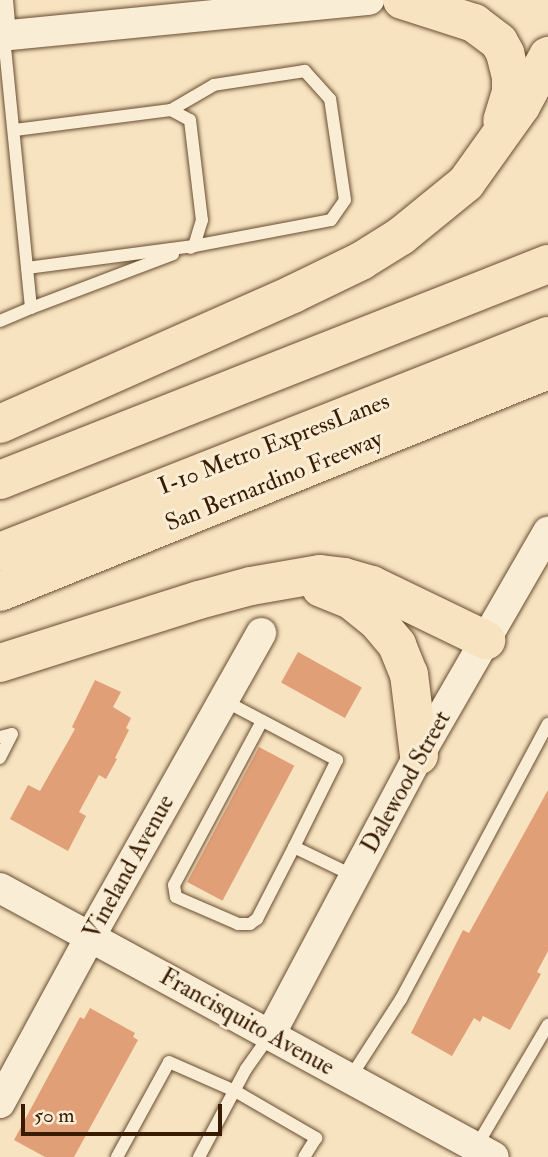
<!DOCTYPE html>
<html>
<head>
<meta charset="utf-8">
<style>
	body { margin:0 }
	#map { position:relative; width:548px; height:1157px; overflow:hidden; background:#f7e3c0; font-family:"IM FELL Double Pica",serif }
	div>[style] { position:absolute }
	.building>* { inset:0; background:#e09f77; transform-origin:0 0 }
	.roads { filter:drop-shadow(0 0 2px #684d31) drop-shadow(0 0 2px #684d31) }
	.service>* { height:12px; margin:-6px; padding:0 6px; transform-origin:6px; border-radius:6px; background:#faedd6 }
	.minor>* { height:23px; margin:-11.5px; padding:0 11.5px; transform-origin:11.5px; border-radius:11.5px; background:#faedd6 }
	.tertiary>* { height:30px; margin:-15px; padding:0 15px; transform-origin:15px; border-radius:15px; background:#faedd6 }
	.motorway>* { height:38px; margin:-19px; padding:0 19px; transform-origin:19px; border-radius:19px; background:#f7e3c0 }
	span { translate:-50% -50%; white-space:nowrap; text-align:center; line-height:1.15; -webkit-text-stroke:6px #faedd6; paint-order:stroke }
	.street-label { font-size:24px; color:#381b01 }
	.scale { position:absolute; left:21px; top:1104px; width:201px; height:32px; box-sizing:border-box; border:4px solid #381b01; border-top:0; padding-left:9px; font-size:21px; line-height:24px; white-space:nowrap; color:#381b01; -webkit-text-stroke:5px #faedd6; paint-order:stroke }
</style>
</head>
<body>
<div id="map">
	<div class="building">
		<div style="left:298px;top:652px;width:73px;height:35px;rotate:29deg"></div>
		<div style="clip-path:polygon(95px 680px,121px 692px,113px 707px,131px 718px,126px 728px,129px 730px,115px 758px,117px 759px,106px 779px,99px 775px,79px 812px,86px 816px,68px 851px,10px 819px,28px 785px,40px 791px,75px 729px,72px 727px)"></div>
		<div style="left:259px;top:747px;width:40px;height:153px;rotate:28deg"></div>
		<div style="clip-path:polygon(548px 790px,548px 951px,537px 972px,541px 974px,510px 1030px,483px 1016px,480px 1022px,474px 1018px,452px 1056px,411px 1033px,463px 930px,469px 933px)"></div>
		<div style="clip-path:polygon(90px 1008px,135px 1033px,133px 1037px,138px 1040px,74px 1157px,45px 1157px,14px 1140px,80px 1017px,84px 1019px)"></div>
	</div>
	<div class="roads">
		<div class="service">
			<div style="left:15px;top:130px;width:157px;rotate:-7.3deg"></div>
			<div style="left:171px;top:110px;width:21px;rotate:28deg"></div>
			<div style="left:190px;top:120px;width:101px;rotate:83.2deg"></div>
			<div style="left:202px;top:220px;width:27px;rotate:107deg"></div>
			<div style="left:194px;top:246px;width:4px;rotate:153deg"></div>
			<div style="left:27px;top:268px;width:168px;rotate:-7.5deg"></div>
			<div style="left:194px;top:246px;width:139px;rotate:-10.7deg"></div>
			<div style="left:331px;top:220px;width:24px;rotate:-55deg"></div>
			<div style="left:345px;top:200px;width:102px;rotate:-98.4deg"></div>
			<div style="left:330px;top:99px;width:38px;rotate:-132deg"></div>
			<div style="left:305px;top:71px;width:92px;rotate:171.3deg"></div>
			<div style="left:214px;top:85px;width:50px;rotate:149.8deg"></div>
			<div style="left:31px;top:308px;width:152px;rotate:-20.8deg"></div>
			<div style="left:0;top:321px;width:34px;rotate:-23deg"></div>
			<div style="left:31px;top:308px;width:273px;rotate:-95.7deg"></div>
			<div style="left:223px;top:700px;width:129px;rotate:27.8deg"></div>
			<div style="left:337px;top:760px;width:97px;rotate:116.3deg"></div>
			<div style="left:294px;top:847px;width:67px;rotate:25.8deg"></div>
			<div style="left:262px;top:721px;width:186px;rotate:118.2deg"></div>
			<div style="left:174px;top:885px;width:12px;rotate:81deg"></div>
			<div style="left:176px;top:897px;width:68px;rotate:23.5deg"></div>
			<div style="left:238px;top:924px;width:12px"></div>
			<div style="left:250px;top:924px;width:9px;rotate:-36deg"></div>
			<div style="left:257px;top:919px;width:81px;rotate:-62.8deg"></div>
			<div style="left:0;top:737px;width:12px;rotate:-14deg"></div>
			<div style="left:12px;top:734px;width:27px;rotate:117deg"></div>
			<div style="left:350px;top:1078px;width:94px;rotate:-57.2deg"></div>
			<div style="left:401px;top:999px;width:312px;rotate:-61.9deg"></div>
			<div style="left:476px;top:1147px;width:142px;rotate:-59.5deg"></div>
			<div style="left:117px;top:1157px;width:108px;rotate:-61.3deg"></div>
			<div style="left:169px;top:1062px;width:72px;rotate:23.7deg"></div>
			<div style="left:235px;top:1091px;width:94px;rotate:30.1deg"></div>
			<div style="left:316px;top:1138px;width:22px;rotate:122deg"></div>
			<div style="left:199px;top:1157px;width:100px;rotate:-61.9deg"></div>
			<div style="left:246px;top:1069px;width:42px;rotate:-54.8deg"></div>
		</div>
		<div class="minor">
			<div style="left:1px;top:0;width:36px;rotate:85deg"></div>
		</div>
		<div class="tertiary">
			<div style="left:0;top:36px;width:371px;rotate:-5.6deg"></div>
			<div style="left:0;top:888px;width:562px;rotate:28.57deg"></div>
			<div style="left:270px;top:1035px;width:317px;rotate:-62deg"></div>
			<div style="left:419px;top:755px;width:258px;rotate:-60deg"></div>
			<div style="left:0;top:1103px;width:189px;rotate:-61.5deg"></div>
			<div style="left:90px;top:937px;width:349px;rotate:-60.6deg"></div>
		</div>
		<div class="motorway">
			<div style="left:402px;top:0;width:76px;rotate:17.7deg"></div>
			<div style="left:474px;top:23px;width:31px;rotate:37deg"></div>
			<div style="left:499px;top:42px;width:13px;rotate:61deg"></div>
			<div style="left:505px;top:53px;width:25px;rotate:76deg"></div>
			<div style="left:511px;top:77px;width:15px;rotate:90deg"></div>
			<div style="left:511px;top:92px;width:30px;rotate:107deg"></div>
			<div style="left:0;top:424px;width:321px;rotate:-23.9deg"></div>
			<div style="left:293px;top:294px;width:76px;rotate:-25.9deg"></div>
			<div style="left:361px;top:261px;width:47px;rotate:-32deg"></div>
			<div style="left:401px;top:236px;width:84px;rotate:-39.2deg"></div>
			<div style="left:466px;top:183px;width:95px;rotate:-54.5deg"></div>
			<div style="left:521px;top:106px;width:57px;rotate:-61.6deg"></div>
			<div style="left:0;top:480px;width:589px;rotate:-21.51deg"></div>
			<div style="left:0;top:552px;width:589px;rotate:-21.51deg"></div>
			<div style="left:321px;top:588px;width:32px;rotate:22deg"></div>
			<div style="left:351px;top:600px;width:35px;rotate:39deg"></div>
			<div style="left:378px;top:622px;width:30px;rotate:50deg"></div>
			<div style="left:397px;top:645px;width:31px;rotate:68deg"></div>
			<div style="left:409px;top:674px;width:82px;rotate:83deg"></div>
			<div style="left:0;top:592px;width:591px;rotate:-22.05deg"></div>
			<div style="left:0;top:663px;width:209px;rotate:-17.6deg"></div>
			<div style="left:199px;top:600px;width:54px;rotate:-15.1deg"></div>
			<div style="left:251px;top:586px;width:70px;rotate:-9.9deg"></div>
			<div style="left:320px;top:574px;width:24px;rotate:7deg"></div>
			<div style="left:344px;top:577px;width:29px;rotate:16deg"></div>
			<div style="left:372px;top:585px;width:127px;rotate:25.8deg"></div>
		</div>
	</div>
	<div class="street-label">
		<span style="left:274px;top:444px;rotate:-21deg">I-10 Metro ExpressLanes</span>
		<span style="left:274px;top:481px;rotate:-22deg">San Bernardino Freeway</span>
		<span style="left:406px;top:782px;rotate:-61deg">Dalewood Street</span>
		<span style="left:129px;top:867px;rotate:-61deg">Vineland Avenue</span>
		<span style="left:247px;top:1022px;rotate:29deg">Francisquito Avenue</span>
	</div>
	<div class="scale">50 m</div>
</div>
</body>
</html>
